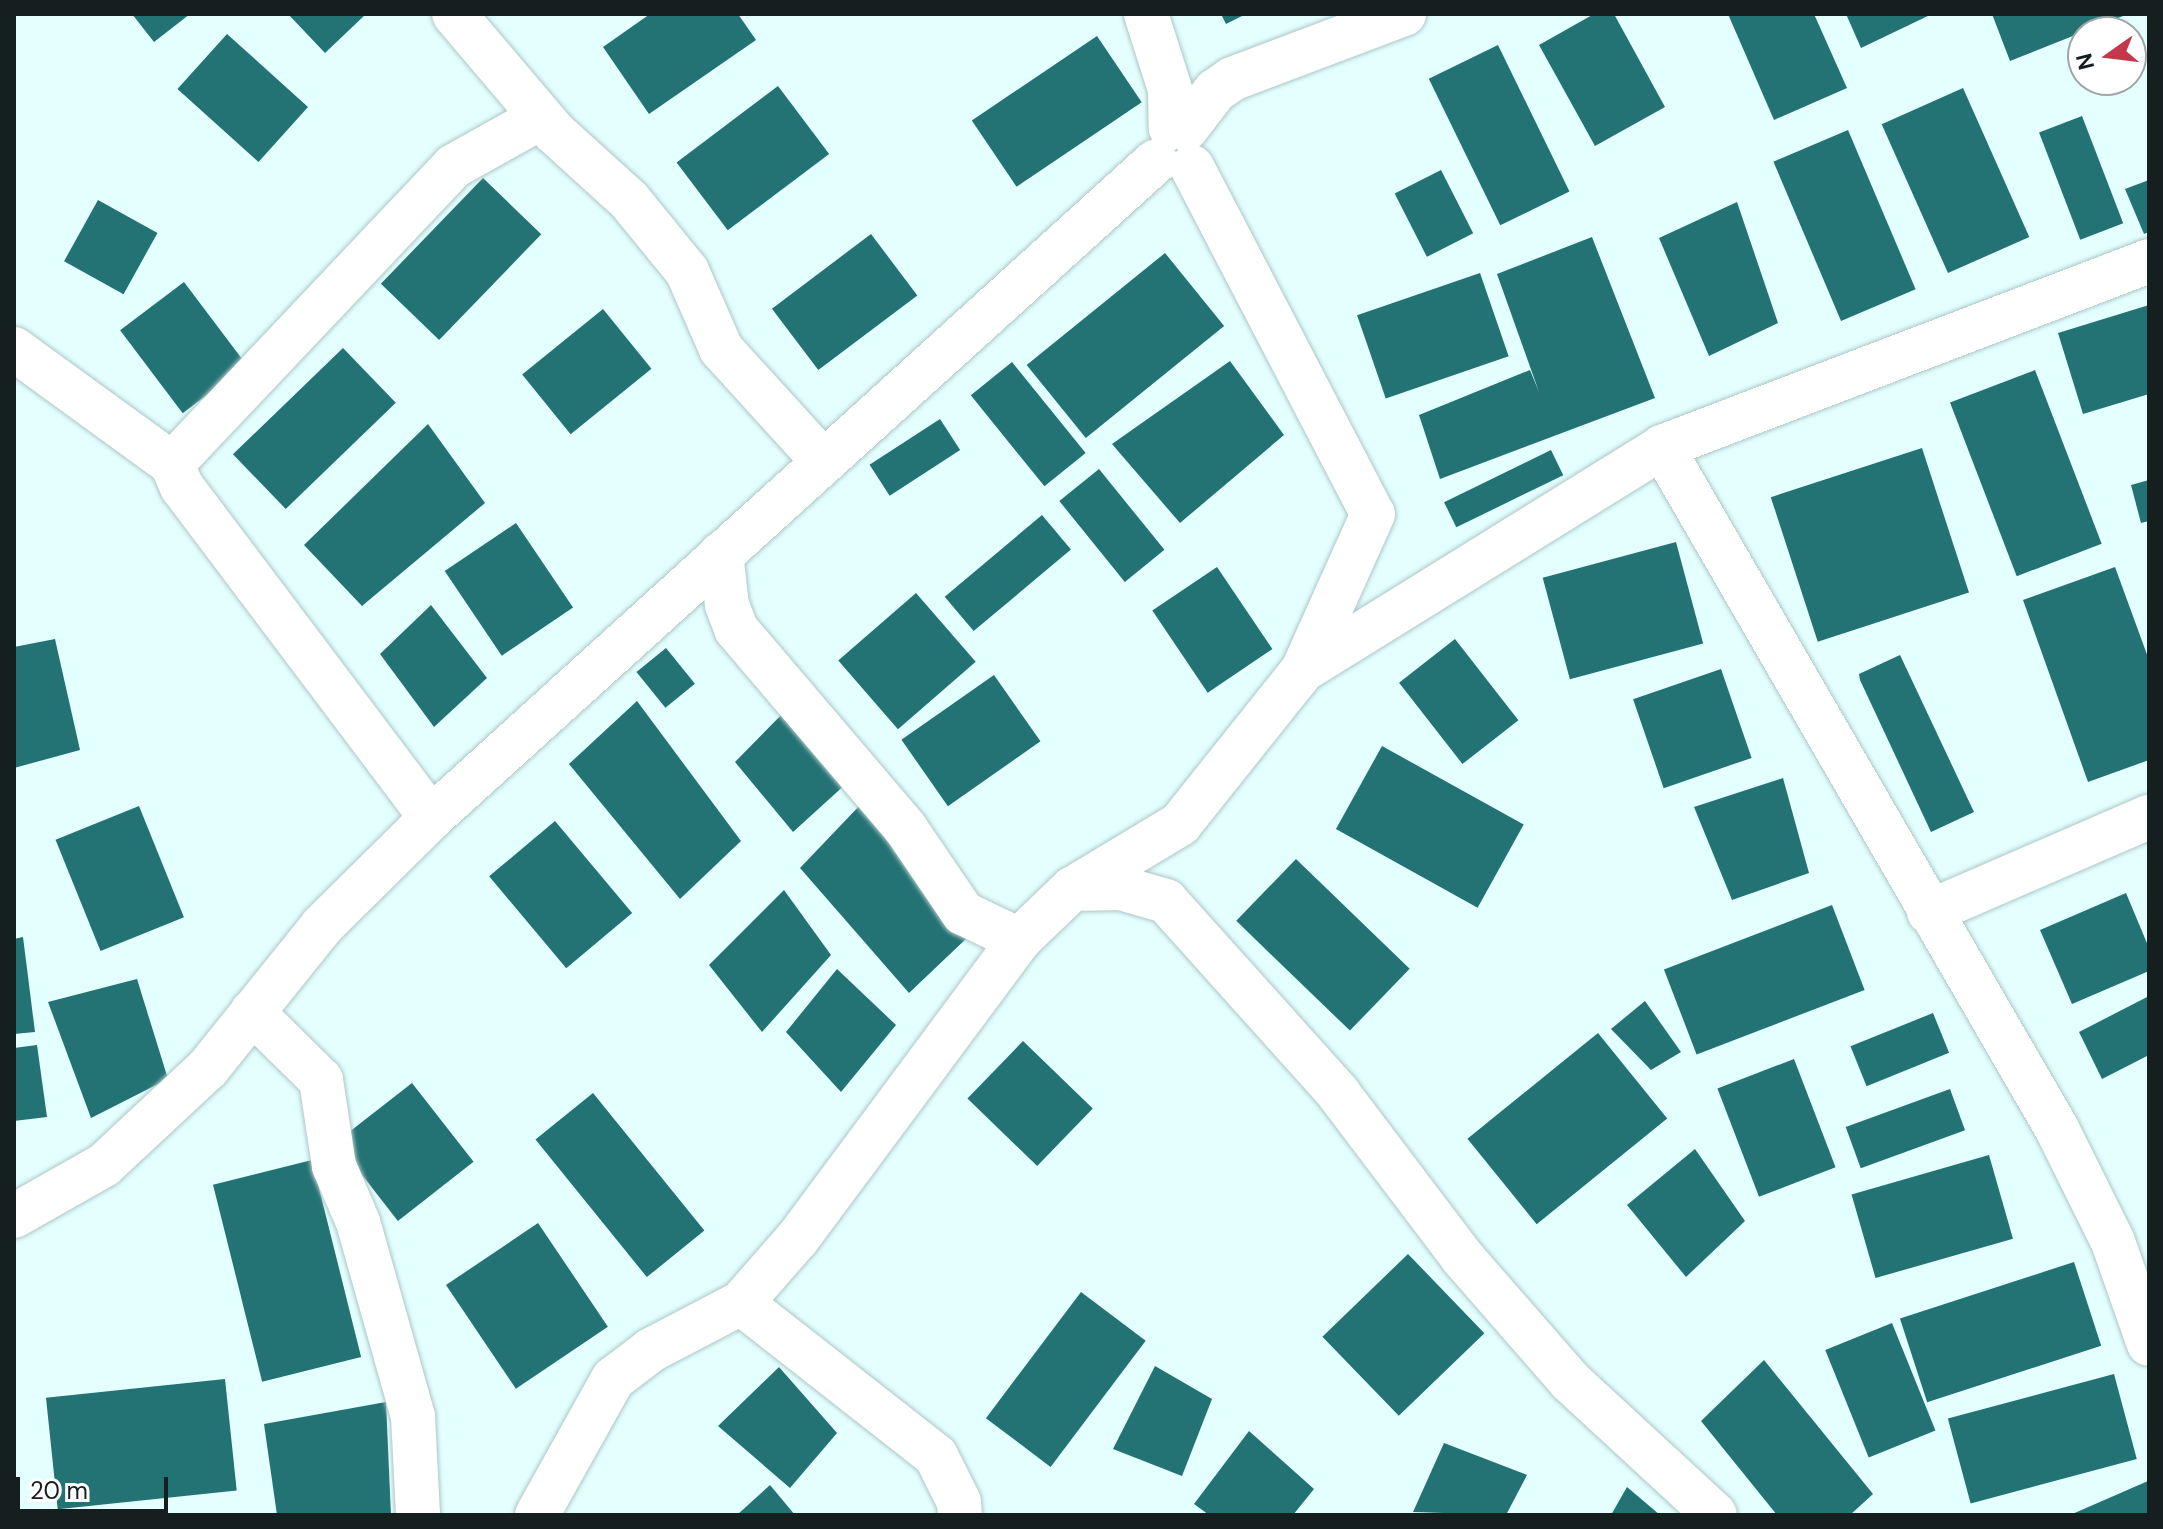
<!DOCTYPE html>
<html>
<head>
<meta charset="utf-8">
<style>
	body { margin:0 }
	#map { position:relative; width:2163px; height:1529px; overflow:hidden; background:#e4ffff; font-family:"DM Sans",sans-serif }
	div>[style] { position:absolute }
	.building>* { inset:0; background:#237274; transform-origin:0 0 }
	.roads { filter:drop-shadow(0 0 2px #adc7c6) drop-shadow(0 0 2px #adc7c6) }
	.minor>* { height:44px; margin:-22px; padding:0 22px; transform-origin:22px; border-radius:22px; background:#fff }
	span { translate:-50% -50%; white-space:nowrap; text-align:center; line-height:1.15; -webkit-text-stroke:8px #fff; paint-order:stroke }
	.frame { position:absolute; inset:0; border:16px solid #161f1f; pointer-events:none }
	.north { position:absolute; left:2067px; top:16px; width:80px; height:80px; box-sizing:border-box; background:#fff; border:2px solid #a2a5a5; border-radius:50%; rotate:256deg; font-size:22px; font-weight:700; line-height:32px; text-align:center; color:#161f1f }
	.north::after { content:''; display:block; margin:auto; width:28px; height:36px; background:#c6364d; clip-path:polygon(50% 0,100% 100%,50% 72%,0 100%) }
	.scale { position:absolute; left:16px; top:1477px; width:152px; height:36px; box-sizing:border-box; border:4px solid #161f1f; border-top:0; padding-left:10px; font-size:24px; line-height:28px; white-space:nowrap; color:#161f1f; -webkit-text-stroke:6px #fff; paint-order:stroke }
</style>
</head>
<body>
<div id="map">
	<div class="building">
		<div style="clip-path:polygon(132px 14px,190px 14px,154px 42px)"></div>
		<div style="clip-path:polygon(288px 14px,366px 14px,325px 53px)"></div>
		<div style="clip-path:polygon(650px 14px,738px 14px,756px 40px,649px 114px,603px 47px)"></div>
		<div style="clip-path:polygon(1221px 14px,1246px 14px,1226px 24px)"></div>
		<div style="clip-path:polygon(1594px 14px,1614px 14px,1665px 107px,1595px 146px,1539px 45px)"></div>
		<div style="clip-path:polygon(1728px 14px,1814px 14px,1847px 88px,1774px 120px)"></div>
		<div style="clip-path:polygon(1846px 14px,1932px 14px,1861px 48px)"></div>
		<div style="clip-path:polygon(1992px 14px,2128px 14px,2010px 61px)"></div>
		<div style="left:227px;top:34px;width:109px;height:74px;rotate:42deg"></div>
		<div style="left:1097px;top:36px;width:80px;height:151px;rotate:56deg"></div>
		<div style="left:1498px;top:45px;width:163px;height:77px;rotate:64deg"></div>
		<div style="left:778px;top:86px;width:85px;height:127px;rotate:53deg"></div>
		<div style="left:1963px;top:88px;width:163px;height:89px;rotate:66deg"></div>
		<div style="left:2082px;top:116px;width:115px;height:46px;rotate:69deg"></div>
		<div style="left:1848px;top:130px;width:173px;height:81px;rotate:67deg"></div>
		<div style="left:1441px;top:170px;width:71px;height:52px;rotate:63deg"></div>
		<div style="left:483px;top:178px;width:81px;height:147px;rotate:44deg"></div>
		<div style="clip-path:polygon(2149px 180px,2149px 232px,2144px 234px,2125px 189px)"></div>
		<div style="left:98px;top:200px;width:68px;height:70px;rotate:29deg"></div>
		<div style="clip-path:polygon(1737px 202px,1778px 323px,1709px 356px,1659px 238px)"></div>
		<div style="left:871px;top:234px;width:77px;height:124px;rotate:53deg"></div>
		<div style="clip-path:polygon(1592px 237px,1655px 398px,1440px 479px,1419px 415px,1530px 370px,1539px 392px,1497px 274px)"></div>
		<div style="left:1165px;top:253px;width:94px;height:178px;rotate:51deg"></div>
		<div style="left:1480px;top:273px;width:88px;height:130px;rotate:71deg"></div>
		<div style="left:184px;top:282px;width:104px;height:80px;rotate:53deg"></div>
		<div style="clip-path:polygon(2149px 305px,2149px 394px,2083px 414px,2058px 333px)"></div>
		<div style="left:603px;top:309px;width:77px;height:104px;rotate:51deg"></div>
		<div style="left:343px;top:348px;width:76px;height:153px;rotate:46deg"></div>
		<div style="clip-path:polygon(1230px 361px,1284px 435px,1180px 523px,1112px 444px)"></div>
		<div style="left:1012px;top:362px;width:117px;height:53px;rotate:51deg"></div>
		<div style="left:2035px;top:370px;width:186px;height:91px;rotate:69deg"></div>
		<div style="left:940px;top:419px;width:37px;height:84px;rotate:57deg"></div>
		<div style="clip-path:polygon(428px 424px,485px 503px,362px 606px,304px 545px)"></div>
		<div style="left:1922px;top:448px;width:152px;height:159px;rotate:72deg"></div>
		<div style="left:1551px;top:450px;width:28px;height:119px;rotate:64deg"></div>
		<div style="left:1099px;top:469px;width:104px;height:51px;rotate:51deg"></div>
		<div style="clip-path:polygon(2149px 480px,2149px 521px,2141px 523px,2131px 485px)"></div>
		<div style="left:1042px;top:515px;width:45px;height:127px;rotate:50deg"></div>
		<div style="left:516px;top:523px;width:102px;height:86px;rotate:56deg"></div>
		<div style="left:1676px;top:542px;width:105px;height:138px;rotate:75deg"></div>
		<div style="left:1217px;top:567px;width:99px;height:78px;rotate:56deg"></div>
		<div style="clip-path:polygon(2115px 567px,2149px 660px,2149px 760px,2088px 782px,2023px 600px)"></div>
		<div style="left:916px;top:593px;width:91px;height:103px;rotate:49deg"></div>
		<div style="clip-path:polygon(431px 605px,487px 678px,434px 727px,380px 654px)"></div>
		<div style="clip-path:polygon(55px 639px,80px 750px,14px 768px,14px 647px)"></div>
		<div style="left:1455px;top:639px;width:103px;height:71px;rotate:52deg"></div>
		<div style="left:666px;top:648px;width:46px;height:38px;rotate:51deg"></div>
		<div style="clip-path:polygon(1900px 655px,1974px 812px,1931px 832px,1860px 680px,1859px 674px)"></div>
		<div style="left:1721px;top:669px;width:94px;height:93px;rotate:71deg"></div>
		<div style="left:994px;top:675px;width:81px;height:113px;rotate:55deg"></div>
		<div style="clip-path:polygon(637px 701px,741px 841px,680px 899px,569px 764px)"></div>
		<div style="clip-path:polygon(790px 706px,848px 782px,793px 832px,735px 762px)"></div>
		<div style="left:1382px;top:746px;width:162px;height:95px;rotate:29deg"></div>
		<div style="clip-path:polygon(1783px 778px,1809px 873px,1732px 900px,1694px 807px)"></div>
		<div style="clip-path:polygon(863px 802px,969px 936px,909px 993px,800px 868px)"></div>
		<div style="left:139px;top:806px;width:120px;height:90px;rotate:68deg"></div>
		<div style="left:555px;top:821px;width:120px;height:86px;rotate:50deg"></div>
		<div style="left:1296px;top:859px;width:158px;height:86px;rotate:44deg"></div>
		<div style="clip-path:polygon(784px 890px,831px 955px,762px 1032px,709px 965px)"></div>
		<div style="clip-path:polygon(2126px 893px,2149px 948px,2149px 971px,2072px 1004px,2040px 930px)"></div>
		<div style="left:1832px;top:905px;width:91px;height:180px;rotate:69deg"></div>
		<div style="clip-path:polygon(23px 937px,35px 1032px,14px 1034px,14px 939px)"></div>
		<div style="clip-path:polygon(837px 969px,896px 1025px,841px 1092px,786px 1032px)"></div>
		<div style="clip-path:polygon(137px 979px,168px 1079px,91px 1118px,48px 1002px)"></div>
		<div style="clip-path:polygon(2149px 996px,2149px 1055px,2102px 1079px,2079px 1032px)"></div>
		<div style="clip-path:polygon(1645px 1001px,1681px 1052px,1651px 1070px,1611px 1029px)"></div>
		<div style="left:1933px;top:1013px;width:43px;height:89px;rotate:68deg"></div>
		<div style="left:1598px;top:1033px;width:110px;height:168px;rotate:51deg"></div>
		<div style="left:1023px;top:1041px;width:97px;height:80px;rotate:44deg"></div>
		<div style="clip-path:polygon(37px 1045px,47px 1117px,14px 1121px,14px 1048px)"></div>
		<div style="left:1794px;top:1059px;width:116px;height:82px;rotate:69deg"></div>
		<div style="left:412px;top:1083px;width:100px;height:96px;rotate:52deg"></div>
		<div style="left:1950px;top:1089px;width:44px;height:111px;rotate:70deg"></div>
		<div style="left:593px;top:1093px;width:177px;height:74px;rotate:51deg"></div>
		<div style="clip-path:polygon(1695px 1149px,1745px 1221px,1686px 1277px,1627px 1205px)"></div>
		<div style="left:1989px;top:1155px;width:87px;height:143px;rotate:74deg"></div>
		<div style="left:312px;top:1160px;width:203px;height:102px;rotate:76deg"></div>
		<div style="left:538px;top:1223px;width:125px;height:111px;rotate:56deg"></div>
		<div style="left:1408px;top:1254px;width:110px;height:119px;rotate:46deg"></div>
		<div style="left:2074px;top:1262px;width:88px;height:183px;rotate:72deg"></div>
		<div style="left:1081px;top:1292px;width:81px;height:158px;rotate:37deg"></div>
		<div style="left:1892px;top:1323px;width:116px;height:72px;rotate:68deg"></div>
		<div style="clip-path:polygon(1764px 1360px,1873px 1494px,1850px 1515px,1777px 1515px,1701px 1421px)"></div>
		<div style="clip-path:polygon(1155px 1366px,1212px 1399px,1182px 1476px,1113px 1449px)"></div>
		<div style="clip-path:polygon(779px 1367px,837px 1433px,790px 1488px,718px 1426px)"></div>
		<div style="left:2114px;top:1374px;width:88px;height:172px;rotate:75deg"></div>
		<div style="left:225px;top:1379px;width:112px;height:180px;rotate:84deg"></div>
		<div style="clip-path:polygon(386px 1402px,391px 1515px,277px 1515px,264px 1424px)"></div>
		<div style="clip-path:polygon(1249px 1431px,1314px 1489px,1293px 1515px,1209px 1515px,1194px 1504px)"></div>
		<div style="clip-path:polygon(1444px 1443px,1527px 1475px,1506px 1515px,1413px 1512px)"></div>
		<div style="clip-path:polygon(2148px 1481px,2149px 1515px,2070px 1515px)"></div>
		<div style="clip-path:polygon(770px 1485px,795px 1515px,737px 1515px)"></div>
		<div style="clip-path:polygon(1627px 1487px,1660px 1515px,1611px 1515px)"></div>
	</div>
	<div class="roads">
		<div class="minor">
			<div style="left:454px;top:14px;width:155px;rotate:49.7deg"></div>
			<div style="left:554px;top:132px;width:101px;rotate:42.2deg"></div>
			<div style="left:629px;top:200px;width:92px;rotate:50.8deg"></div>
			<div style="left:687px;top:271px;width:85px;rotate:66.4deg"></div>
			<div style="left:721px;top:349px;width:151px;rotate:47.7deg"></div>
			<div style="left:1146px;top:14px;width:79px;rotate:72.3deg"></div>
			<div style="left:1170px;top:89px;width:39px;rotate:89deg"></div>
			<div style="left:1186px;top:129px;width:48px;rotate:-52.7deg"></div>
			<div style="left:1215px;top:91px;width:21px;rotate:-35deg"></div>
			<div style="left:1232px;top:79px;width:184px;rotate:-20.7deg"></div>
			<div style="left:1192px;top:167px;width:391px;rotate:62.5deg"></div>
			<div style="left:1373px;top:514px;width:171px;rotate:114.2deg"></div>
			<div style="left:14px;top:349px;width:195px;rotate:36deg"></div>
			<div style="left:172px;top:464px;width:25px;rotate:67deg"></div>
			<div style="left:182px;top:487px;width:414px;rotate:53deg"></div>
			<div style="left:1662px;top:447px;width:788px;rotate:59.92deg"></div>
			<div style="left:2057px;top:1129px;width:126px;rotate:63.6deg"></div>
			<div style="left:2113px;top:1242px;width:108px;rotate:70.6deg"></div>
			<div style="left:172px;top:464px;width:410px;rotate:-46.6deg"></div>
			<div style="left:454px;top:166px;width:98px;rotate:-29.2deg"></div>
			<div style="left:721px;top:554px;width:51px;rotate:83.3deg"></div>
			<div style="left:727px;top:605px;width:26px;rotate:69deg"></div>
			<div style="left:736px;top:629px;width:262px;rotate:49.6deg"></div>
			<div style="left:906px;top:829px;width:102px;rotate:55.8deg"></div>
			<div style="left:963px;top:913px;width:62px;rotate:25.7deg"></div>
			<div style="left:1072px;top:889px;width:49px;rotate:-1.2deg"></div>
			<div style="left:1121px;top:888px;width:47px;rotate:16.1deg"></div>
			<div style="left:1166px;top:901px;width:258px;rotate:48.1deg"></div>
			<div style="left:1338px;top:1093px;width:206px;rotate:52.9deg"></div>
			<div style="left:1462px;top:1257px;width:164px;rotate:48.9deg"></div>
			<div style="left:1570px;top:1381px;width:197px;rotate:42.7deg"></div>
			<div style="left:1929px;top:912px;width:240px;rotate:-23.4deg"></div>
			<div style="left:252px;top:1012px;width:97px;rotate:44.6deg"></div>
			<div style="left:321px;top:1080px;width:87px;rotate:81.4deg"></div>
			<div style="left:334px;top:1166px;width:61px;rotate:66.8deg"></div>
			<div style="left:358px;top:1222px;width:202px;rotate:74.2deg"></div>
			<div style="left:413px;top:1416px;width:99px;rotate:87.1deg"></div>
			<div style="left:14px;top:1216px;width:103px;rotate:-29.5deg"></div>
			<div style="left:104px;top:1165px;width:142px;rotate:-43deg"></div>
			<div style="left:208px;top:1068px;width:182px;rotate:-51.2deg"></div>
			<div style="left:322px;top:926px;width:153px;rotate:-44.7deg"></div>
			<div style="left:431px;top:818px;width:978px;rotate:-42.18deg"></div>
			<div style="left:741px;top:1303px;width:248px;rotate:38.1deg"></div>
			<div style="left:936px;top:1456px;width:51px;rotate:63.4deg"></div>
			<div style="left:959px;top:1502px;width:13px;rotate:86deg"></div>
			<div style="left:537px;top:1515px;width:156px;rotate:-60.8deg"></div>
			<div style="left:613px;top:1379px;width:48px;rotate:-37.3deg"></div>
			<div style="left:651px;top:1350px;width:102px;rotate:-27.6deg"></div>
			<div style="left:741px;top:1303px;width:86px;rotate:-48.8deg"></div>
			<div style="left:798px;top:1238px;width:371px;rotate:-53.4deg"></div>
			<div style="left:1019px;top:940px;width:74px;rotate:-43.9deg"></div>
			<div style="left:1072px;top:889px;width:126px;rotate:-31deg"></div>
			<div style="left:1180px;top:824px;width:197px;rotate:-51.4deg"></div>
			<div style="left:1303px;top:670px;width:423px;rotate:-31.8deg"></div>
			<div style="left:1662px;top:447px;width:521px;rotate:-20.9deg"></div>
		</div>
	</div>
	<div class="frame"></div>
	<div class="north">N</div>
	<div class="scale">20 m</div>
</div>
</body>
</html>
